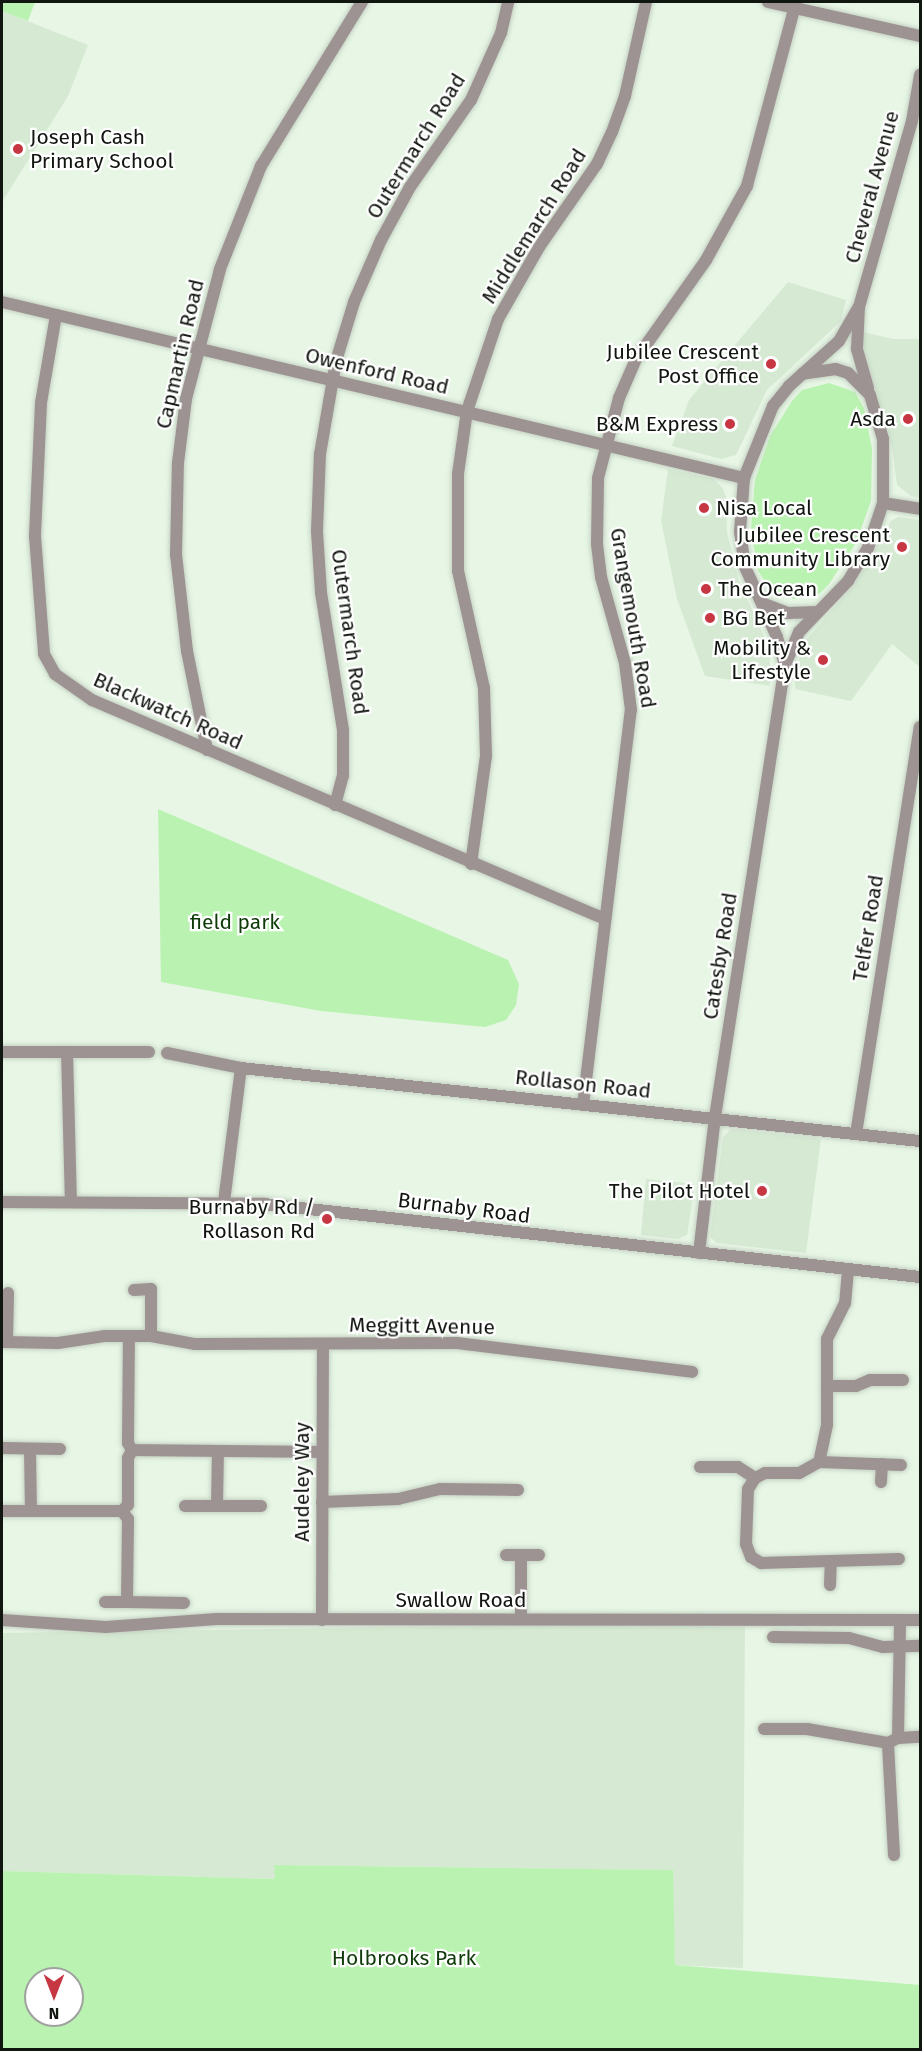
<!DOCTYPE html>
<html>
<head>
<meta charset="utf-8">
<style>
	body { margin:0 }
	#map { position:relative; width:922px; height:2051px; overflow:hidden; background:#e7f6e5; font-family:"Fira Sans",sans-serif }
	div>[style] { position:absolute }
	.built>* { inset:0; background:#d6ead3 }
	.green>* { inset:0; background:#baf2b1 }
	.roads { filter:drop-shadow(0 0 2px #c5d2c3) drop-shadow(0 0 2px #c5d2c3) }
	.minor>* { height:12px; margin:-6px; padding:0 6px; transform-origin:6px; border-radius:6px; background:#9e9393 }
	.dots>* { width:16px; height:16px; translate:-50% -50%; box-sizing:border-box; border:3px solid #fff; border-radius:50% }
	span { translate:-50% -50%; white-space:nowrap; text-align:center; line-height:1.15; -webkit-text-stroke:4.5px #fff; paint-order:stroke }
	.poi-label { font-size:21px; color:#111610 }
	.left { translate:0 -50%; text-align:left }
	.right { translate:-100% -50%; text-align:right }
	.street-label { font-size:21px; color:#111610 }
	.park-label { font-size:21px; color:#0f3b09 }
	.frame { position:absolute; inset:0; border:3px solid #111610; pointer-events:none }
	.north { position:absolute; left:24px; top:1967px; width:60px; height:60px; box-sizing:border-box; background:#fff; border:2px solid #a0a29f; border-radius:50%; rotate:180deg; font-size:16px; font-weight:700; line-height:24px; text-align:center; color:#111610 }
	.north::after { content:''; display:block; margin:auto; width:21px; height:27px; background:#c63643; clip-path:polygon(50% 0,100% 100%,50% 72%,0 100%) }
</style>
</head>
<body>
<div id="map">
	<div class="built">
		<div style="clip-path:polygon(2px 11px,88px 45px,68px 96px,2px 202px)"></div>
		<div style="clip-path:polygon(788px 282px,846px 300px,841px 321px,767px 390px,736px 455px,721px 459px,672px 446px,689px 400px)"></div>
		<div style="clip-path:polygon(862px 332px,894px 339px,920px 339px,920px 498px,911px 496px,897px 485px,892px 447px,865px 362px)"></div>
		<div style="clip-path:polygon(668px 469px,713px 479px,722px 487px,726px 497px,727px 532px,739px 581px,770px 649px,770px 686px,705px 676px,677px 599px,661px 521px)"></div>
		<div style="clip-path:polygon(898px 517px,920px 520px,920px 667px,892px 644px,851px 701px,795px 689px,795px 670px,806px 640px,853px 586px,891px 521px)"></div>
		<div style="clip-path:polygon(731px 1129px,821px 1139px,806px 1253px,717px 1243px,710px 1237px,723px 1137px)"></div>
		<div style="clip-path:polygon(646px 1179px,695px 1184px,687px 1235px,678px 1239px,641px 1235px)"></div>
		<div style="clip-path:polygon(745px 1618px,743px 1968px,675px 1965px,672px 1870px,275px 1865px,275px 1879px,2px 1871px,2px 1633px,613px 1624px,742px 1627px)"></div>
	</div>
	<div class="green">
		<div style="clip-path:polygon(2px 2px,35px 2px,28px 21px,2px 11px)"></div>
		<div style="clip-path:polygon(829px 383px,855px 392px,864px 408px,872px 449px,871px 501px,856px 543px,829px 584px,819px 594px,794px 599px,769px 587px,758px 571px,751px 529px,755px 480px,770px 436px,792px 401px,802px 390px)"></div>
		<div style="clip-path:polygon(158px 809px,508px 960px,519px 984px,516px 1005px,506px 1020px,485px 1027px,321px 1011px,161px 982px)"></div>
		<div style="clip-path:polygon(evenodd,274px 1865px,673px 1870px,675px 1965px,920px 1985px,920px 2049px,2px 2049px,2px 1871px,275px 1879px,274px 1865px,36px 1979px,72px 1979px,72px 2015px,36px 2015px,36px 1979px)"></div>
	</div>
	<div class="roads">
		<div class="minor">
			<div style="left:768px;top:2px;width:156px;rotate:12.6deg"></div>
			<div style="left:2px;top:302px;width:763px;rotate:13.34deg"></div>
			<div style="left:56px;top:315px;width:89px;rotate:99.7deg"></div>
			<div style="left:41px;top:403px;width:133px;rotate:92.6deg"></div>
			<div style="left:35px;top:536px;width:118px;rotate:85.6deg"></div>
			<div style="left:44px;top:654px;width:23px;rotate:61deg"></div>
			<div style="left:55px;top:674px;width:45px;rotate:35.1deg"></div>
			<div style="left:92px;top:700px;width:558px;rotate:23.12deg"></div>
			<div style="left:868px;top:388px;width:41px;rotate:-105.8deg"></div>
			<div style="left:857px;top:349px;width:42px;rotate:-87.3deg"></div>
			<div style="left:859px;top:307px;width:193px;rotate:-74.1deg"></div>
			<div style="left:912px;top:121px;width:47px;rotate:-80.1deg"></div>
			<div style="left:883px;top:503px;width:37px;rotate:9deg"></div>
			<div style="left:762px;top:603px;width:28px;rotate:21deg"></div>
			<div style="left:788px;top:613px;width:28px;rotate:-2deg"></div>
			<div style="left:785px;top:665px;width:29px;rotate:-106deg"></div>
			<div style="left:777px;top:637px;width:77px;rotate:-114.6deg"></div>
			<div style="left:745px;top:567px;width:35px;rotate:-98deg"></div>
			<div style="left:740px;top:532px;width:54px;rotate:-85.8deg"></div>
			<div style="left:744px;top:478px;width:78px;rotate:-68.1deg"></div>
			<div style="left:773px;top:406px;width:26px;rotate:-51deg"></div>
			<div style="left:789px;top:386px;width:67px;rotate:-42deg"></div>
			<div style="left:839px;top:341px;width:39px;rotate:-60deg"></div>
			<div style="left:207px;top:750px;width:101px;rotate:-101.4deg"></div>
			<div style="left:187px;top:651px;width:97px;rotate:-96.5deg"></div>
			<div style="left:176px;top:555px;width:92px;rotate:-88.8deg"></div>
			<div style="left:178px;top:463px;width:64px;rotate:-82.9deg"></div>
			<div style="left:186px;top:399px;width:134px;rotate:-75.3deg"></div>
			<div style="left:220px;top:269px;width:111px;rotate:-68.3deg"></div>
			<div style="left:261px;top:166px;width:193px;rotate:-58.4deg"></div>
			<div style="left:335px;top:805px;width:30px;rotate:-75deg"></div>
			<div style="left:343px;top:776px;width:46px;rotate:-90deg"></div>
			<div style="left:343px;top:730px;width:140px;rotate:-99.1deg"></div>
			<div style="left:321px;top:592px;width:61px;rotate:-93.8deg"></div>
			<div style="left:317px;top:531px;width:77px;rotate:-87.8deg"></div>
			<div style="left:320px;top:454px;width:94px;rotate:-80.2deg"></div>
			<div style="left:336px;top:361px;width:62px;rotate:-73deg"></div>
			<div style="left:354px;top:302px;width:68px;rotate:-66.5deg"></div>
			<div style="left:381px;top:240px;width:60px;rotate:-61.3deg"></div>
			<div style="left:410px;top:187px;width:106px;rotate:-55deg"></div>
			<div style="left:471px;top:100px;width:73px;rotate:-65.9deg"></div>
			<div style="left:501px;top:33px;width:32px;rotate:-77deg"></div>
			<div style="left:471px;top:864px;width:109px;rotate:-82.1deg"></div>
			<div style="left:486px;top:756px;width:68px;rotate:-91.7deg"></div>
			<div style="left:484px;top:688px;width:120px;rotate:-102.5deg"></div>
			<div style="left:458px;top:571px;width:97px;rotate:-90deg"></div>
			<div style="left:458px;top:474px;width:64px;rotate:-81.9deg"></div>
			<div style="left:467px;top:411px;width:97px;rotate:-71.4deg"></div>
			<div style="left:498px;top:319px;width:83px;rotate:-60.3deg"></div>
			<div style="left:539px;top:247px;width:101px;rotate:-55.1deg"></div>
			<div style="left:597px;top:164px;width:35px;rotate:-65deg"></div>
			<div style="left:612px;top:132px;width:38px;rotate:-70deg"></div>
			<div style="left:625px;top:96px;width:96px;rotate:-77.4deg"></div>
			<div style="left:2px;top:1052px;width:65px"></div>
			<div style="left:67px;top:1052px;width:150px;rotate:88.5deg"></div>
			<div style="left:67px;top:1052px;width:82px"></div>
			<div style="left:167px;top:1053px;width:76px;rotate:11.5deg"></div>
			<div style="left:241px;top:1068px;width:683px;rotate:6.14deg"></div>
			<div style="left:583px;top:1105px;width:398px;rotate:-83.1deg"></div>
			<div style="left:631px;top:710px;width:47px;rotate:-97.3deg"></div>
			<div style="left:625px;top:663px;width:89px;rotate:-105.6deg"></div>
			<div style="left:601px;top:577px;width:33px;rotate:-97deg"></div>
			<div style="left:597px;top:544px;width:66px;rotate:-89.1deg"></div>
			<div style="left:598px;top:478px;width:83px;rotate:-75.3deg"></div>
			<div style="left:619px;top:398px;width:43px;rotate:-66.4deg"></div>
			<div style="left:636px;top:359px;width:121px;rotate:-54.7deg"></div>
			<div style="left:706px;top:260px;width:85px;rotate:-61deg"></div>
			<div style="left:747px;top:186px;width:190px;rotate:-75.1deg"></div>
			<div style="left:856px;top:1134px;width:412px;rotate:-81.1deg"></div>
			<div style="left:2px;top:1202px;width:262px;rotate:0.4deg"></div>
			<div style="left:264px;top:1204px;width:660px;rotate:6.35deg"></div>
			<div style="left:224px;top:1202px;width:135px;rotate:-82.8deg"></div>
			<div style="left:699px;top:1253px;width:137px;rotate:-83.3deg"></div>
			<div style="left:715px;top:1117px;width:457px;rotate:-81.2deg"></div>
			<div style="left:785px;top:665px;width:36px;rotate:-67deg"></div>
			<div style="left:799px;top:632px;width:71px;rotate:-46.1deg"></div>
			<div style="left:848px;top:581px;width:39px;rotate:-59deg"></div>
			<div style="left:868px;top:548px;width:47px;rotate:-71.6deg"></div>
			<div style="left:883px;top:503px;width:64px;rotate:-90deg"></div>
			<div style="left:883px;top:439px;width:46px;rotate:-106.5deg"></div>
			<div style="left:870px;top:395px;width:31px;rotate:-135deg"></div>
			<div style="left:848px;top:373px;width:13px;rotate:-162deg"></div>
			<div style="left:836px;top:369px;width:34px;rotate:172deg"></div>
			<div style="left:848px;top:1270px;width:33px;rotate:95deg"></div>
			<div style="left:845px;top:1303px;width:40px;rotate:116.6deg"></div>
			<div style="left:827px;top:1339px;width:86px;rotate:90deg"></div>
			<div style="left:827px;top:1425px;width:38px;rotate:102deg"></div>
			<div style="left:819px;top:1462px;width:23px;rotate:151deg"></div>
			<div style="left:799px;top:1473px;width:34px;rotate:180deg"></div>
			<div style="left:765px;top:1473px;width:11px;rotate:153deg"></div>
			<div style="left:755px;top:1478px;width:13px;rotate:122deg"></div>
			<div style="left:748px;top:1489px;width:55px;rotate:92.1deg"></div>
			<div style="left:746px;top:1544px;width:14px;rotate:69deg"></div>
			<div style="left:751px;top:1557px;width:12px;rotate:31deg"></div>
			<div style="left:761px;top:1563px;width:138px;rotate:-1.7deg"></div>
			<div style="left:134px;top:1290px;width:17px;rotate:-3deg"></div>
			<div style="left:151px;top:1289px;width:47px;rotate:90deg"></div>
			<div style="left:2px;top:1342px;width:56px;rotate:1deg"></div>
			<div style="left:58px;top:1343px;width:48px;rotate:-8.5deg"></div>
			<div style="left:105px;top:1336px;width:46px"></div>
			<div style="left:151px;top:1336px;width:45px;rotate:10.3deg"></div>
			<div style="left:195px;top:1344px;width:262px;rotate:-0.2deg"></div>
			<div style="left:457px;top:1343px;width:237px;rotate:7deg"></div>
			<div style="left:7px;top:1342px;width:49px;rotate:-88.8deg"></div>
			<div style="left:827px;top:1386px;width:29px"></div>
			<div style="left:856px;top:1386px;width:15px;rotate:-23deg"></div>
			<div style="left:870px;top:1380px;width:33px"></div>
			<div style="left:2px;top:1448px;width:58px;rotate:1deg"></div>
			<div style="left:30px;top:1449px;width:62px;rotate:89.1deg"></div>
			<div style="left:132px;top:1450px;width:190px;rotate:0.6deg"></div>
			<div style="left:819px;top:1462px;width:82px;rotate:2.1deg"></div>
			<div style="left:700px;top:1467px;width:38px"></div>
			<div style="left:738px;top:1467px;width:20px;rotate:33deg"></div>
			<div style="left:881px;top:1482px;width:18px;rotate:-87deg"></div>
			<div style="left:322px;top:1502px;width:76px;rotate:-2.3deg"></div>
			<div style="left:398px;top:1499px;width:43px;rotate:-13.4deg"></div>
			<div style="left:440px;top:1489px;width:78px;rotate:0.7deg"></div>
			<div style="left:185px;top:1506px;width:76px"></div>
			<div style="left:217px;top:1506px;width:55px;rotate:-89deg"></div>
			<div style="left:2px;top:1511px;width:120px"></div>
			<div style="left:122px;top:1511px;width:8px;rotate:-45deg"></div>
			<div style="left:128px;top:1505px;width:47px;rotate:-90deg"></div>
			<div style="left:128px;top:1458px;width:9px;rotate:-63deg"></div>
			<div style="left:132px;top:1450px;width:8px;rotate:-120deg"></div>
			<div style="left:128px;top:1443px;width:106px;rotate:-89.5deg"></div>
			<div style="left:506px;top:1555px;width:33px"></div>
			<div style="left:830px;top:1585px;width:24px;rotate:-88deg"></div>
			<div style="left:105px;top:1602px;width:22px"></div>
			<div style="left:127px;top:1602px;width:83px;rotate:-89.3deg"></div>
			<div style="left:128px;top:1519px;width:10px;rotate:-127deg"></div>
			<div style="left:127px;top:1602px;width:57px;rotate:1deg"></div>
			<div style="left:521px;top:1619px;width:64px;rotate:-90deg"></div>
			<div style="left:2px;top:1620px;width:104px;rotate:3.9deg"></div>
			<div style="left:106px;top:1627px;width:111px;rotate:-4.1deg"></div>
			<div style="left:217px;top:1619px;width:703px;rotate:0.08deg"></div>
			<div style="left:322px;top:1620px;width:276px;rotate:-89.8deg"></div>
			<div style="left:773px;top:1637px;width:76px;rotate:0.8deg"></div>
			<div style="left:849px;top:1638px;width:35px;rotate:15deg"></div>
			<div style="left:883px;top:1647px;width:37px;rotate:-2deg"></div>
			<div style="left:764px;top:1729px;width:43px"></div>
			<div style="left:807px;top:1729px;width:82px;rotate:9.8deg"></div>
			<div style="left:898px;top:1738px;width:22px;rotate:-3deg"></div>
			<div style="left:894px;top:1855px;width:112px;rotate:-93.1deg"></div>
			<div style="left:888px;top:1743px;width:11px;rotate:-27deg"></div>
			<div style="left:898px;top:1738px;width:118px;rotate:-89deg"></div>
		</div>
	</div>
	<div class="dots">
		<div style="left:18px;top:149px;background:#c63643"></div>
		<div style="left:771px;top:364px;background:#c63643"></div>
		<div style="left:908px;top:419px;background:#c63643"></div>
		<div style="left:730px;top:424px;background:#c63643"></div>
		<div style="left:704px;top:508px;background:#c63643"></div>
		<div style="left:902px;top:547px;background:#c63643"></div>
		<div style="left:706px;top:589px;background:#c63643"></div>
		<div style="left:710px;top:618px;background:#c63643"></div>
		<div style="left:823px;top:660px;background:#c63643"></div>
		<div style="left:762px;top:1191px;background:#c63643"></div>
		<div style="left:327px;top:1219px;background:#c63643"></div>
	</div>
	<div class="poi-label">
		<span class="left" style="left:30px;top:149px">Joseph Cash<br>Primary School</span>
		<span class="right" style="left:759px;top:364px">Jubilee Crescent<br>Post Office</span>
		<span class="right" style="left:896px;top:419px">Asda</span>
		<span class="right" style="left:718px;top:424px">B&amp;M Express</span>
		<span class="left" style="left:716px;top:508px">Nisa Local</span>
		<span class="right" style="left:890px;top:547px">Jubilee Crescent<br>Community Library</span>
		<span class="left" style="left:718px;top:589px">The Ocean</span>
		<span class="left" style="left:722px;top:618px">BG Bet</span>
		<span class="right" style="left:811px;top:660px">Mobility &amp;<br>Lifestyle</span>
		<span class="right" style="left:750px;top:1191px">The Pilot Hotel</span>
		<span class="right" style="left:315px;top:1219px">Burnaby Rd /<br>Rollason Rd</span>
	</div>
	<div class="street-label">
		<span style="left:416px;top:146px;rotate:-58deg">Outermarch Road</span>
		<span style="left:872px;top:187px;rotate:-75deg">Cheveral Avenue</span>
		<span style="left:534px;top:226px;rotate:-58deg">Middlemarch Road</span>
		<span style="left:180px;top:354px;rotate:-77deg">Capmartin Road</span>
		<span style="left:377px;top:371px;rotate:13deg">Owenford Road</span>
		<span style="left:633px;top:618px;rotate:80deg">Grangemouth Road</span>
		<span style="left:350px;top:632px;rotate:82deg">Outermarch Road</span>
		<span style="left:168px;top:711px;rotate:24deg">Blackwatch Road</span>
		<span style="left:868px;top:928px;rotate:-81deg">Telfer Road</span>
		<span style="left:720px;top:956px;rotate:-81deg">Catesby Road</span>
		<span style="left:583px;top:1084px;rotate:6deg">Rollason Road</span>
		<span style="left:464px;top:1208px;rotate:7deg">Burnaby Road</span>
		<span style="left:422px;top:1326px;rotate:1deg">Meggitt Avenue</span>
		<span style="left:302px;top:1482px;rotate:-90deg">Audeley Way</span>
		<span style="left:461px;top:1600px">Swallow Road</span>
	</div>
	<div class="park-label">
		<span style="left:235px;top:922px">field park</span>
		<span style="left:404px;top:1958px">Holbrooks Park</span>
	</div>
	<div class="frame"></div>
	<div class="north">N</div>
</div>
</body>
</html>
